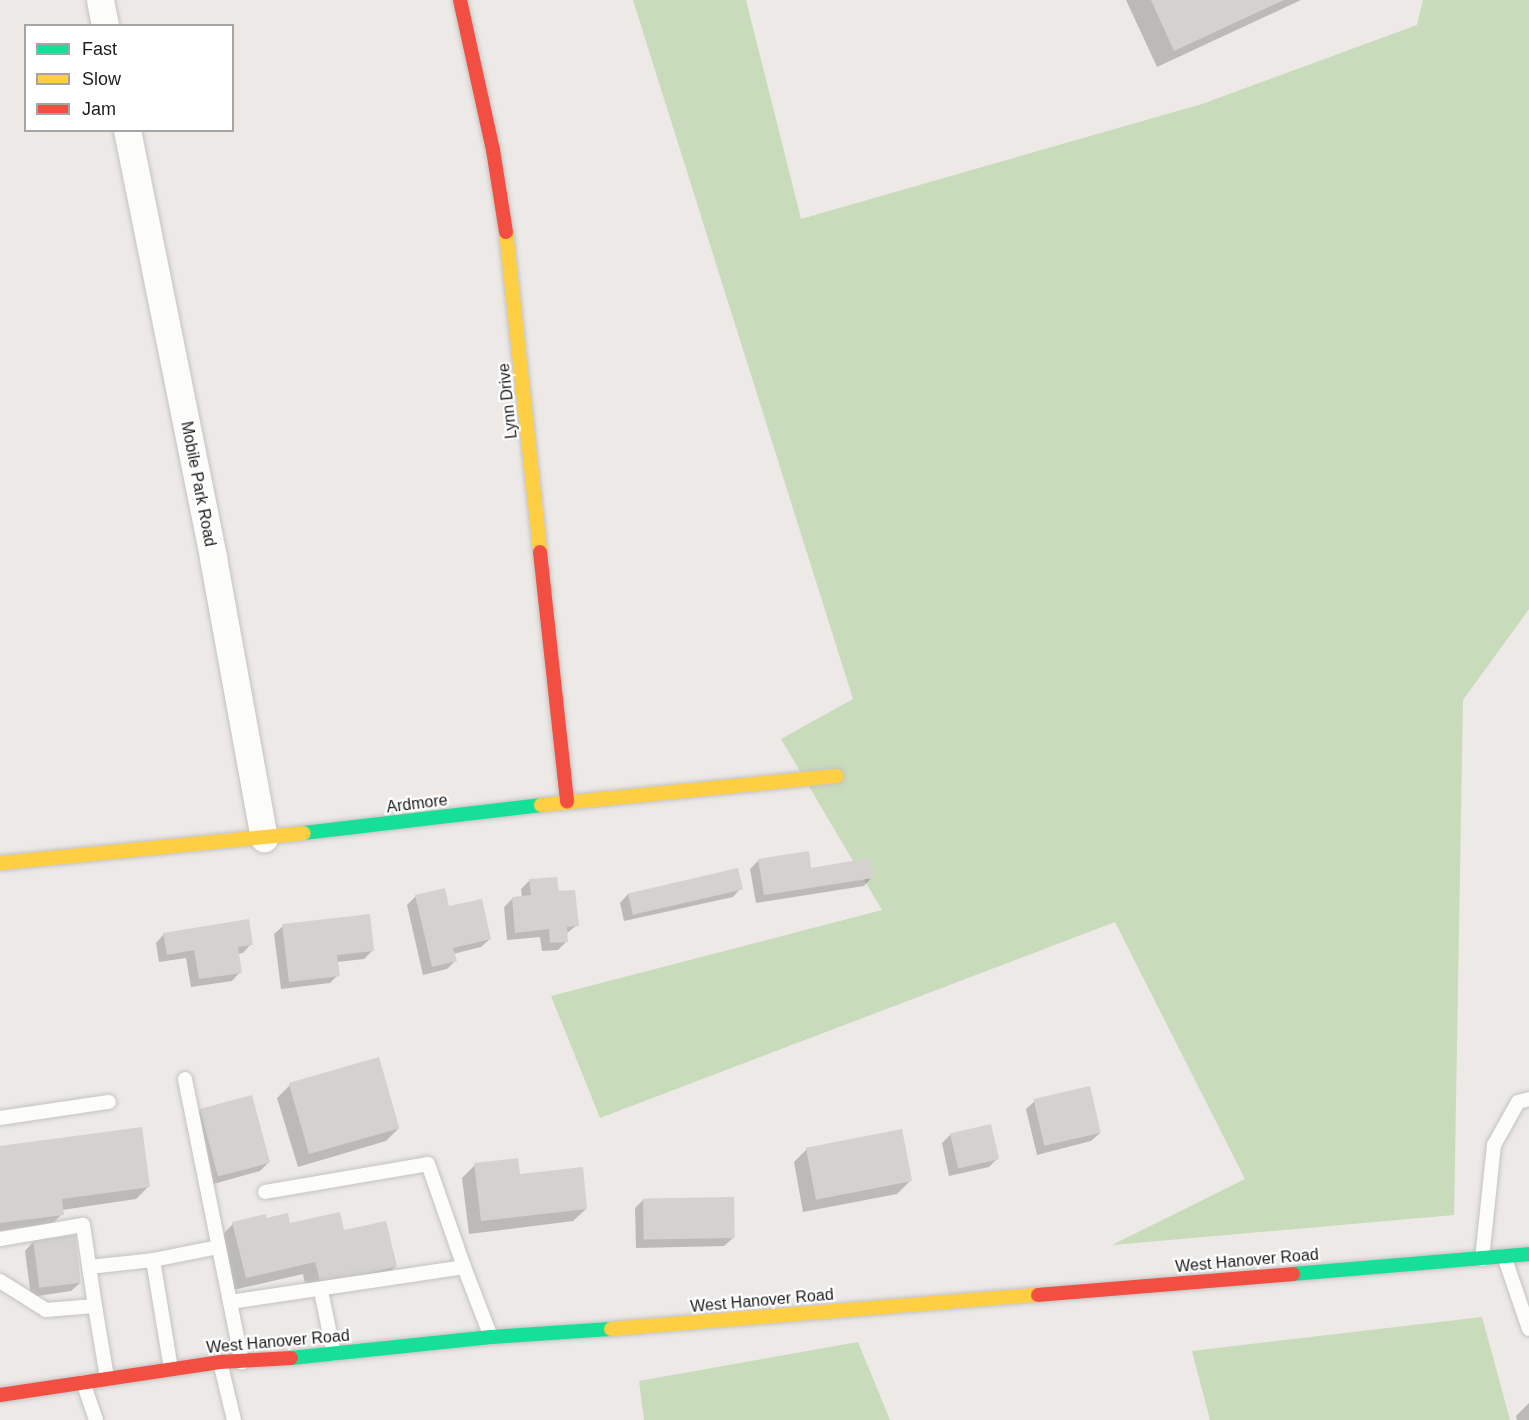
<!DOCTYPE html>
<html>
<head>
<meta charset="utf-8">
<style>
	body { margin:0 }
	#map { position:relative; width:1529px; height:1420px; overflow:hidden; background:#ece9e6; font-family:Helvetica,sans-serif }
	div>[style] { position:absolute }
	.forest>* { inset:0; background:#c8dbba }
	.shadow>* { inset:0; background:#0003 }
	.building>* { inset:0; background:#d4d1cf; transform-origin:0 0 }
	.roads { filter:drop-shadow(0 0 2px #c4c3c2) drop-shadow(0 0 2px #c4c3c2) }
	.lane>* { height:14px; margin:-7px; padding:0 7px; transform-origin:7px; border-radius:7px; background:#fcfcfb }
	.street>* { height:27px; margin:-13.5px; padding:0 13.5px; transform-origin:13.5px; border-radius:13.5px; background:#fcfcfb }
	.fast>* { height:14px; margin:-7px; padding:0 7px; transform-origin:7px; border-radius:7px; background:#16e098 }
	.slow>* { height:14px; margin:-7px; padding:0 7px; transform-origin:7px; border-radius:7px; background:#ffcf43 }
	.jam>* { height:14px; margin:-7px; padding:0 7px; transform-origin:7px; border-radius:7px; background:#f24e42 }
	span { translate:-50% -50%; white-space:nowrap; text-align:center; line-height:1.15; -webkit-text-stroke:4.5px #fff; paint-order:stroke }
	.street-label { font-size:16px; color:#1d1d1d }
	.legend { position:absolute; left:24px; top:24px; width:210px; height:108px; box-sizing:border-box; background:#fff; border:2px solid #a5a5a5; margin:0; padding:8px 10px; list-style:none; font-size:18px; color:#1d1d1d }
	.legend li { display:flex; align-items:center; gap:12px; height:30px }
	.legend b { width:30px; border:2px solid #a5a5a5 }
</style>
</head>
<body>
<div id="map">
	<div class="forest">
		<div style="clip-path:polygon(633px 0,746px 0,801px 219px,1202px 104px,1417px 25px,1423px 0,1529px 0,1529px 609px,1463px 700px,1454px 1215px,1112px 1245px,1245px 1179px,1115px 922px,600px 1118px,551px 996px,882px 910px,781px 739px,853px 699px)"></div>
		<div style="clip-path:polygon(1482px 1317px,1510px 1420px,1210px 1420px,1192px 1351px)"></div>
		<div style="clip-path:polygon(858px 1342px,890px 1420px,644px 1420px,639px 1381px)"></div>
	</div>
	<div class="shadow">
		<div style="clip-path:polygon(1126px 0,1301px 0,1157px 67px)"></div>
		<div style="clip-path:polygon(759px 860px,810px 870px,872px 877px,864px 886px,756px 903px,750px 869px)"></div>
		<div style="clip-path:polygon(530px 880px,557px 893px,577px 925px,566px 934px,567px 941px,558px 950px,542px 951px,540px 937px,507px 940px,504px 907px,513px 898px,522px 897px,521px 889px)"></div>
		<div style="clip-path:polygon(741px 888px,733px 897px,624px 921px,620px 903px,628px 894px)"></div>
		<div style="clip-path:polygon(416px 896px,448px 908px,490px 939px,481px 947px,453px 954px,455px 961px,447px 969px,423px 975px,407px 905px)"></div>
		<div style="clip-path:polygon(283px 926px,373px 950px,364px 959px,337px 962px,338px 975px,330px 983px,281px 989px,274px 934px)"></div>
		<div style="clip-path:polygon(164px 934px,251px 944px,243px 953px,237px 954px,240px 972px,232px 981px,191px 987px,186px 958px,159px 962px,156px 943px)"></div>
		<div style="clip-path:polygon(290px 1085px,399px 1128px,386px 1141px,298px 1167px,277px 1098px)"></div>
		<div style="clip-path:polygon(1035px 1101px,1100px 1133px,1091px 1141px,1037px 1155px,1026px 1109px)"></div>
		<div style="clip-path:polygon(201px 1110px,268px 1163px,260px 1171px,210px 1185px,192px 1118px)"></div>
		<div style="clip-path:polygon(950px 1135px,997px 1159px,989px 1167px,949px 1176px,942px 1143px)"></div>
		<div style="clip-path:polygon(0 1148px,149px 1186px,136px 1199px,62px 1210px,62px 1214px,49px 1227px,0 1234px)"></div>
		<div style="clip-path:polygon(807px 1149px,910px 1181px,897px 1194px,803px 1212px,794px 1162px)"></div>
		<div style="clip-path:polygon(475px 1165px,518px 1176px,586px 1209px,573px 1221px,469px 1234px,462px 1178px)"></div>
		<div style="clip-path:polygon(643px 1200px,733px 1238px,724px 1246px,636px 1248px,635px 1208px)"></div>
		<div style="clip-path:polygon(233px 1224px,289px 1225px,343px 1232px,396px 1266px,383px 1279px,308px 1297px,303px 1274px,233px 1290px,220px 1237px)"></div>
		<div style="clip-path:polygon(33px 1242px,80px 1283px,71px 1291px,31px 1297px,25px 1251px)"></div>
		<div style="clip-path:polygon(1529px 1403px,1529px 1420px,1517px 1420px,1516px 1416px)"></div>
	</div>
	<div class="building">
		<div style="clip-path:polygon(1151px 0,1284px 0,1174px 51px)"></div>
		<div style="clip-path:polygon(809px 851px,811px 868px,870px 858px,874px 878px,764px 895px,758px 859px)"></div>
		<div style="left:738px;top:868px;width:22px;height:113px;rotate:77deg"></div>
		<div style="clip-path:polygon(557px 877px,559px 891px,575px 890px,579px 926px,567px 927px,568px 942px,550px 943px,549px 929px,515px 933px,512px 897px,531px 895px,529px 879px)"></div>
		<div style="clip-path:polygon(445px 888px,449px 906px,482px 899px,491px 939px,453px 948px,457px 961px,432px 967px,415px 895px)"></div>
		<div style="clip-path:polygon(370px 914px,374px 951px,337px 955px,340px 976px,289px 982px,282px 924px)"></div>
		<div style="clip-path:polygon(249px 919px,253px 945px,238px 947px,242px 973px,199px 979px,194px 950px,167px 955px,163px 933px)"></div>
		<div style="left:379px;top:1057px;width:74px;height:94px;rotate:74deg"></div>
		<div style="left:1090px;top:1086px;width:48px;height:58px;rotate:77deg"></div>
		<div style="left:252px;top:1095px;width:70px;height:54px;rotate:75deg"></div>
		<div style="left:991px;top:1124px;width:36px;height:42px;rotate:77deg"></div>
		<div style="clip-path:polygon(142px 1127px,150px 1187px,62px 1199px,64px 1215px,0 1223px,0 1146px)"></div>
		<div style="left:902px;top:1129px;width:53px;height:98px;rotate:79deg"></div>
		<div style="clip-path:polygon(518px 1158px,520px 1174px,583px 1167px,587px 1209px,481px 1221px,474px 1163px)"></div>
		<div style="left:734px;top:1197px;width:41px;height:91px;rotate:89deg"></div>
		<div style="clip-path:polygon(340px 1212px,344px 1230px,386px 1221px,397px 1266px,321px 1285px,315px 1262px,246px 1278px,232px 1222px,266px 1214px,266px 1218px,288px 1213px,290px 1223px)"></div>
		<div style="left:75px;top:1235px;width:48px;height:42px;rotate:83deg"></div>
	</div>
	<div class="roads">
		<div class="lane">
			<div style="left:185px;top:1079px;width:289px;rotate:78.6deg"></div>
			<div style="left:0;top:1118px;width:110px;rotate:-8.4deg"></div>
			<div style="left:265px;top:1192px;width:165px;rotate:-9.7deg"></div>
			<div style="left:428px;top:1164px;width:109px;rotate:70.7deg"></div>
			<div style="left:0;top:1239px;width:84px;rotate:-9.6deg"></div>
			<div style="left:83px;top:1225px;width:82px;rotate:81.6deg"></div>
			<div style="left:1504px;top:1256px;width:77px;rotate:71.1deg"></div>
			<div style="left:1482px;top:1259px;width:115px;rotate:-84deg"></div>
			<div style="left:1494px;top:1145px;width:49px;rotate:-60.8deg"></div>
			<div style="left:1518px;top:1102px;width:11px;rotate:-15deg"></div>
			<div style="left:153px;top:1260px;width:66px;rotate:-11.3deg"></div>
			<div style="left:89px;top:1267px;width:64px;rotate:-6.2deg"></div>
			<div style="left:153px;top:1260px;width:110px;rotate:80.6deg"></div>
			<div style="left:0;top:1281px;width:54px;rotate:32.2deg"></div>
			<div style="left:46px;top:1310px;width:49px;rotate:-4.7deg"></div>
			<div style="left:95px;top:1306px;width:73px;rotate:80.5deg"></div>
			<div style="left:321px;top:1291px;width:64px;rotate:78.3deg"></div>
			<div style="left:230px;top:1302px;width:237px;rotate:-8.5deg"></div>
			<div style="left:464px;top:1267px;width:75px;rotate:68.9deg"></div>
			<div style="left:220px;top:1362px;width:60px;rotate:76.4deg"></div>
			<div style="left:83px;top:1382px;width:40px;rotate:71.1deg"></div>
		</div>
		<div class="street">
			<div style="left:100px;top:0;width:26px;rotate:79deg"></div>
			<div style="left:127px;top:130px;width:437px;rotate:78.6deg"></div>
			<div style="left:213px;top:558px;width:285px;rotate:79.7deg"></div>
		</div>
		<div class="fast">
			<div style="left:304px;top:833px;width:239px;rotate:-6.7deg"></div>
			<div style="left:1293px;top:1274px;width:237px;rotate:-4.8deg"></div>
			<div style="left:291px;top:1358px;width:201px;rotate:-6deg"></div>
			<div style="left:491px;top:1337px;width:120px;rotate:-3.8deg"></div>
		</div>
		<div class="slow">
			<div style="left:506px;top:232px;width:322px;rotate:83.9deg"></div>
			<div style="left:541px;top:805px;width:297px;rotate:-5.6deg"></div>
			<div style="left:0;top:863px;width:305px;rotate:-5.6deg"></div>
			<div style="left:611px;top:1329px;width:428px;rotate:-4.6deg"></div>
		</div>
		<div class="jam">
			<div style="left:460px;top:0;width:154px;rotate:77.6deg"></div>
			<div style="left:493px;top:150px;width:83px;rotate:81deg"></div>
			<div style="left:540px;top:552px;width:251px;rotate:83.8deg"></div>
			<div style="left:1038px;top:1295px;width:256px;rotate:-4.7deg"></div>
			<div style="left:0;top:1395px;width:222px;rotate:-8.5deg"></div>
			<div style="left:220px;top:1362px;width:71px;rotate:-3.2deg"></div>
		</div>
	</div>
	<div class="street-label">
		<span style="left:508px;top:401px;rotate:-96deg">Lynn Drive</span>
		<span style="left:198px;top:484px;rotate:79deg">Mobile Park Road</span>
		<span style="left:417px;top:804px;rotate:-7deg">Ardmore</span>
		<span style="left:1247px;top:1261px;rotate:-5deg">West Hanover Road</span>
		<span style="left:762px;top:1301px;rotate:-5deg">West Hanover Road</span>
		<span style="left:278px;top:1342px;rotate:-5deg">West Hanover Road</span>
	</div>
	<ul class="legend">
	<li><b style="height:8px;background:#16e098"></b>Fast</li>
	<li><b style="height:8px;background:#ffcf43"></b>Slow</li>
	<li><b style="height:8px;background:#f24e42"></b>Jam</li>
	</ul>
</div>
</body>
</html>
